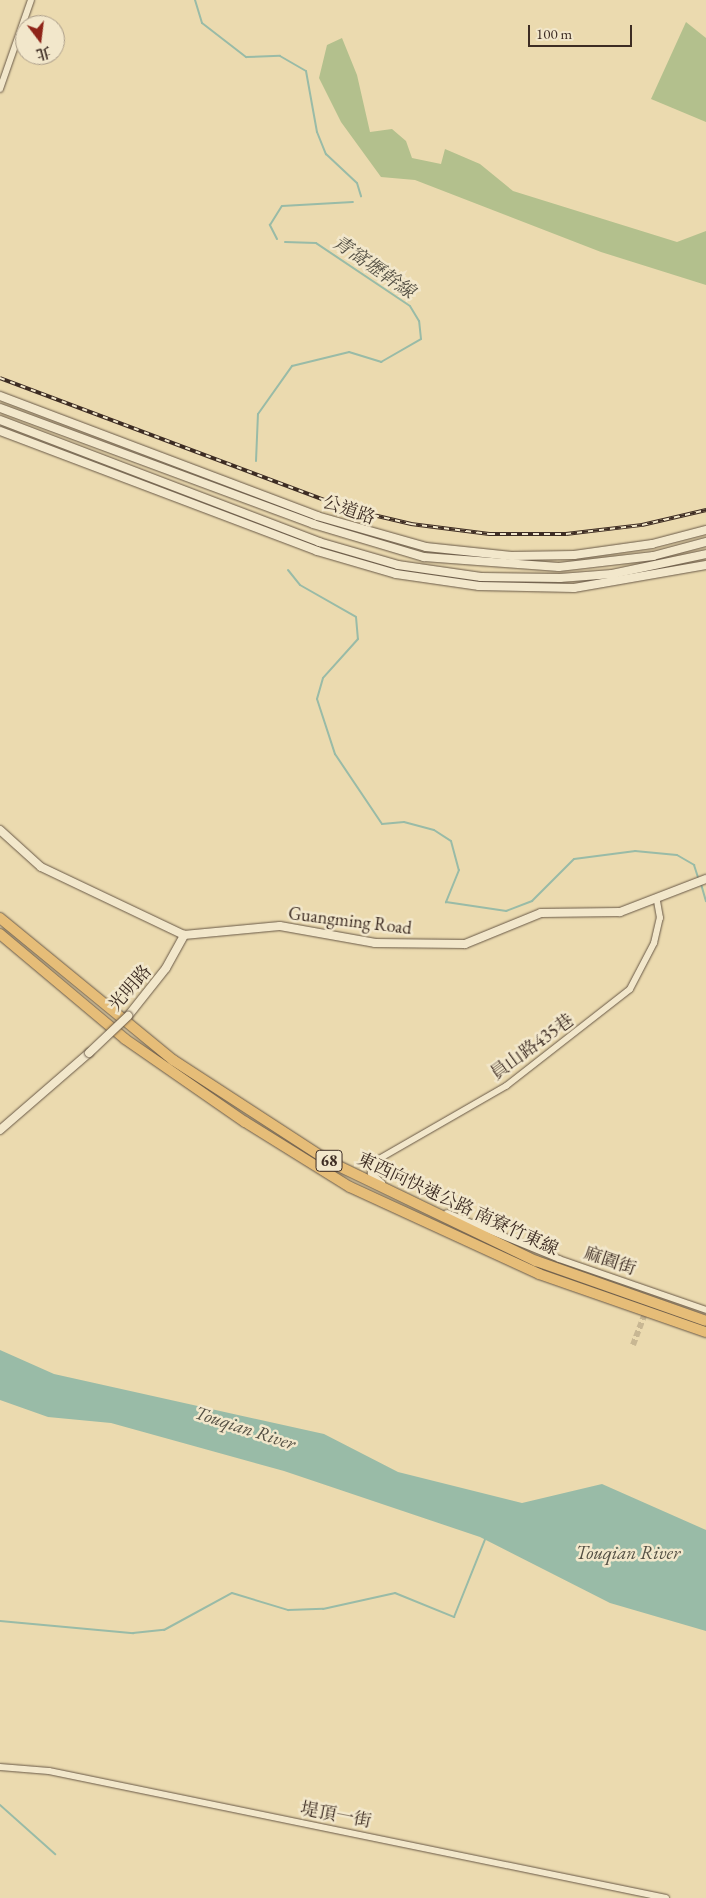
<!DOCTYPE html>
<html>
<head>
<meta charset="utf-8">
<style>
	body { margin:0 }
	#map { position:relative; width:706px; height:1898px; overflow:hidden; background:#ebdaaf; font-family:"EB Garamond","Noto Serif TC",serif }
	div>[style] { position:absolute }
	.green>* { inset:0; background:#b3c08d }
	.water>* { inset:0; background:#99bba7 }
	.stream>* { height:2px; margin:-1px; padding:0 1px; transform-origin:1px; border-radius:1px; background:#99bba7 }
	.minor-tunnel>* { height:6px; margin-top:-3px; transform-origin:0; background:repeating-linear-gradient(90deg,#c8b793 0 6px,transparent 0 9px) }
	.roads { filter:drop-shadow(0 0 1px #685846) drop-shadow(0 0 1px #685846) }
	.minor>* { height:6px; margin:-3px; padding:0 3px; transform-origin:3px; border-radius:3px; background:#f2e7cb }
	.tertiary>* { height:8px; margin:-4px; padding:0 4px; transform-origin:4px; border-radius:4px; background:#f2e7cb }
	.trunk>* { height:10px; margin:-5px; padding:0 5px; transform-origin:5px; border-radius:5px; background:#e6bd78 }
	.rail>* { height:4px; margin-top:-2px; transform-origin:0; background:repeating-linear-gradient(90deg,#f2e7cb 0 5.5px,#3d2c23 0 11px); box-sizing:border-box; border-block:1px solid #3d2c23 }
	.bridges { filter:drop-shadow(0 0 1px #685846) drop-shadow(0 0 1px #685846) }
	.tertiary-bridge>* { height:8px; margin:-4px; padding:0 4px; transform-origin:4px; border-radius:4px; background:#f2e7cb }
	span { translate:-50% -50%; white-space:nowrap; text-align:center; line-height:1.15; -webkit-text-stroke:5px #f2e7cb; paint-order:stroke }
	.shield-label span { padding:1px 4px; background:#f2e7cb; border:1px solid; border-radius:4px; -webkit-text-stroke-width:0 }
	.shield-label { font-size:16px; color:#3d2c23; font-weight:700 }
	.street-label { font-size:18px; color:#3d2c23 }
	.water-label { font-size:19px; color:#545044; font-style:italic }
	.north { position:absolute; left:15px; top:15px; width:50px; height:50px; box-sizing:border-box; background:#f2e7cb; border:1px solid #aa9c88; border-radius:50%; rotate:165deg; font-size:14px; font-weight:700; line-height:20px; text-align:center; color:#3d2c23 }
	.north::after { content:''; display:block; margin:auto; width:18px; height:22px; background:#8f2418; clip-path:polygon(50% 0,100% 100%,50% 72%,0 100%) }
	.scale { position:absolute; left:528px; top:25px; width:104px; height:22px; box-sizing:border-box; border:2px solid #3d2c23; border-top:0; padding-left:6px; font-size:15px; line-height:18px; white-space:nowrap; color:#3d2c23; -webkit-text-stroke:4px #f2e7cb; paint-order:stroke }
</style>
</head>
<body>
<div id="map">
	<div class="green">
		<div style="clip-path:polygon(686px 22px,706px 38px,706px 122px,651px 99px)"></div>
		<div style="clip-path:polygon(342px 38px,357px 75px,370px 132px,392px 129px,406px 141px,412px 158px,441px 164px,445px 149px,480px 164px,513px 191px,677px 242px,706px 231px,706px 285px,601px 252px,415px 180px,381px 177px,341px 122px,319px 78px,327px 45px)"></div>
	</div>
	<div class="water">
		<div style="clip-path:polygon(0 1350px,54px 1374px,324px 1434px,398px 1472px,522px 1503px,602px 1484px,706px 1530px,706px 1631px,610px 1603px,480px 1537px,284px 1471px,111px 1423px,48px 1417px,0 1400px)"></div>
	</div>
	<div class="stream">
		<div style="left:195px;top:0;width:24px;rotate:73deg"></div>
		<div style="left:202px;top:23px;width:56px;rotate:37.7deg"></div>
		<div style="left:246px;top:57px;width:34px;rotate:-2deg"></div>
		<div style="left:280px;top:56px;width:30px;rotate:30deg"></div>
		<div style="left:306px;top:71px;width:62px;rotate:79.8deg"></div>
		<div style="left:317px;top:132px;width:24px;rotate:68deg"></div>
		<div style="left:326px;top:154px;width:42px;rotate:43.1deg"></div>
		<div style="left:357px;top:183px;width:14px;rotate:73deg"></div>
		<div style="left:277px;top:239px;width:16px;rotate:-117deg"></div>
		<div style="left:270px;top:225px;width:22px;rotate:-58deg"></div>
		<div style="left:282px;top:206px;width:71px;rotate:-3.2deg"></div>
		<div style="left:256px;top:461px;width:47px;rotate:-87.6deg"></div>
		<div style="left:258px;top:414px;width:59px;rotate:-54.7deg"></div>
		<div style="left:292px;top:366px;width:59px;rotate:-13.8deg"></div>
		<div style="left:349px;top:352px;width:34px;rotate:17deg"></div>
		<div style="left:381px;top:362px;width:46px;rotate:-29.9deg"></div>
		<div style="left:421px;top:339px;width:18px;rotate:-96deg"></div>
		<div style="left:419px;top:321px;width:17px;rotate:-121deg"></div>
		<div style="left:410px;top:306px;width:113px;rotate:-146.2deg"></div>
		<div style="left:316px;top:243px;width:31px;rotate:-178deg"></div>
		<div style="left:288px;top:570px;width:19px;rotate:51deg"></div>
		<div style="left:300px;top:585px;width:64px;rotate:29.7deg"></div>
		<div style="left:356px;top:617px;width:22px;rotate:85deg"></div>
		<div style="left:358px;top:639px;width:52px;rotate:131.9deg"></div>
		<div style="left:323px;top:678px;width:22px;rotate:106deg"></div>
		<div style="left:317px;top:699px;width:58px;rotate:71.9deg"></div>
		<div style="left:335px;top:754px;width:84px;rotate:56.1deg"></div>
		<div style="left:382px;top:824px;width:22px;rotate:-5deg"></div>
		<div style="left:404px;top:822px;width:31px;rotate:15deg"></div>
		<div style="left:434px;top:830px;width:20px;rotate:33deg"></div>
		<div style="left:451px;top:841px;width:30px;rotate:75deg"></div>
		<div style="left:459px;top:870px;width:35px;rotate:112deg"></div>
		<div style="left:446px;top:902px;width:61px;rotate:8.5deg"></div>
		<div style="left:506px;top:911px;width:28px;rotate:-21deg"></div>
		<div style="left:532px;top:901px;width:59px;rotate:-45deg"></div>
		<div style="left:574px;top:859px;width:62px;rotate:-7.5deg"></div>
		<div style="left:635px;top:851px;width:42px;rotate:5.4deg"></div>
		<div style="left:677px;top:855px;width:20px;rotate:30deg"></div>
		<div style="left:694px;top:865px;width:16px;rotate:72deg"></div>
		<div style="left:701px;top:884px;width:18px;rotate:74deg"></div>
		<div style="left:0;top:1621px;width:134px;rotate:5.2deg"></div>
		<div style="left:133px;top:1633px;width:31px;rotate:-6deg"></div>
		<div style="left:164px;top:1630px;width:77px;rotate:-28.6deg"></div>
		<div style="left:232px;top:1593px;width:59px;rotate:16.9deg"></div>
		<div style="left:288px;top:1610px;width:35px;rotate:-2deg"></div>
		<div style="left:323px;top:1609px;width:74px;rotate:-12.5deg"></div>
		<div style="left:395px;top:1593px;width:64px;rotate:22.1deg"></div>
		<div style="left:454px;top:1617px;width:86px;rotate:-68.2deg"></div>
		<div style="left:0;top:1805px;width:74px;rotate:41.7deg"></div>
	</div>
	<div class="minor-tunnel">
		<div style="left:633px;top:1345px;width:57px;rotate:-69.3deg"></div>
	</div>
	<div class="roads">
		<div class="minor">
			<div style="left:0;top:89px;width:94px;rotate:-70.8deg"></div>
			<div style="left:382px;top:1183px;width:15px;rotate:-138deg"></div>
			<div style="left:371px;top:1173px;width:10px;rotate:-84deg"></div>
			<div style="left:372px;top:1163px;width:155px;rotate:-29.9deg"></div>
			<div style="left:506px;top:1086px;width:157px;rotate:-38deg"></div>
			<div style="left:630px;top:989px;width:52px;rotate:-62.4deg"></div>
			<div style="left:654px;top:943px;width:26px;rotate:-77deg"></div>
			<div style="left:660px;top:918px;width:17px;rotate:-100deg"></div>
			<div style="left:447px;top:1213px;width:121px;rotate:22.3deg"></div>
			<div style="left:559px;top:1259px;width:156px;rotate:19.1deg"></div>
			<div style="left:0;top:1767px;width:49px;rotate:4.7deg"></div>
			<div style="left:49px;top:1771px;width:630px;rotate:11.63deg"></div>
		</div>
		<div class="tertiary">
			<div style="left:0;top:396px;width:339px;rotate:20.7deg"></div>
			<div style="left:317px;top:516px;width:113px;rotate:15.9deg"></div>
			<div style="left:426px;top:547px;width:86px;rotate:6deg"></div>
			<div style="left:512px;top:556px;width:62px;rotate:-0.9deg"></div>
			<div style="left:574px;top:555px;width:79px;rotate:-8deg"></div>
			<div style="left:652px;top:544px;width:56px;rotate:-14.5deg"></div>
			<div style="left:0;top:408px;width:334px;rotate:20.3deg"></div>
			<div style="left:313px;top:524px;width:116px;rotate:16.6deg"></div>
			<div style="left:424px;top:557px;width:135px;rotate:4.2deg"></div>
			<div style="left:559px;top:567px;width:95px;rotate:-6.7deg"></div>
			<div style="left:653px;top:556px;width:55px;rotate:-14.8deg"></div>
			<div style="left:0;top:420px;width:342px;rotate:20.9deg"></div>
			<div style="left:319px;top:542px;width:82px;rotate:16.2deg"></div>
			<div style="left:398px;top:565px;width:84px;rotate:8.2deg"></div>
			<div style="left:481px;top:577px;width:79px;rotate:0.7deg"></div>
			<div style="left:560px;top:578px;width:52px;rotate:-4.4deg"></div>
			<div style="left:612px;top:574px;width:96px;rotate:-12deg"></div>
			<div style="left:0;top:431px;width:339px;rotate:20.7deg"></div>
			<div style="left:317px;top:551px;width:82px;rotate:16.2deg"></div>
			<div style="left:396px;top:574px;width:84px;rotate:8.2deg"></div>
			<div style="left:479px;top:586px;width:95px;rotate:1.2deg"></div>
			<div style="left:574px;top:588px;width:134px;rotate:-9.9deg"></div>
			<div style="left:0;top:830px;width:55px;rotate:42.1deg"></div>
			<div style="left:41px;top:867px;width:158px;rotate:25.4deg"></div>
			<div style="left:184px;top:935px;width:96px;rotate:-5.4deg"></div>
			<div style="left:280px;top:926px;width:97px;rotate:10.1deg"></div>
			<div style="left:375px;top:943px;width:90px;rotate:0.6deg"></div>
			<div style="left:465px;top:944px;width:82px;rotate:-22.2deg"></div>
			<div style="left:541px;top:913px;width:79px;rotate:-0.7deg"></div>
			<div style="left:620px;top:912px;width:92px;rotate:-21deg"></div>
			<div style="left:128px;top:1016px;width:61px;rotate:-51.6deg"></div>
			<div style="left:166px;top:968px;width:38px;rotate:-61deg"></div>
			<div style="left:0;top:1130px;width:118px;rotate:-40.9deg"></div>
		</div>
		<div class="trunk">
			<div style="left:0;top:918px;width:224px;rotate:39.4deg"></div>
			<div style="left:173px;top:1060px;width:187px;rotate:33deg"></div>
			<div style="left:330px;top:1162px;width:229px;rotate:25.7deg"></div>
			<div style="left:536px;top:1261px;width:180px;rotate:19.4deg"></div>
			<div style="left:0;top:934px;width:163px;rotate:40deg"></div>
			<div style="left:125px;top:1039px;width:146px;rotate:34.7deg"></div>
			<div style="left:245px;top:1122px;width:123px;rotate:31.8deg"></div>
			<div style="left:350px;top:1187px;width:208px;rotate:24.7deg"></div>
			<div style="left:539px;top:1274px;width:177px;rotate:19.2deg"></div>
		</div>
	</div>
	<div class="rail">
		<div style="left:0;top:378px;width:376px;rotate:20.6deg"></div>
		<div style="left:352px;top:510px;width:61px;rotate:13.3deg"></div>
		<div style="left:411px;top:524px;width:79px;rotate:7.3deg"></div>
		<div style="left:489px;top:534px;width:77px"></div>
		<div style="left:566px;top:534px;width:77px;rotate:-6.8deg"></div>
		<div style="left:642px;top:525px;width:66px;rotate:-13.2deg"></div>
	</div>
	<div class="bridges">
		<div class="tertiary-bridge">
			<div style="left:89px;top:1053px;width:54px;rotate:-43.5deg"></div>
		</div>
	</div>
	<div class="shield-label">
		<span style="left:329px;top:1161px">68</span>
	</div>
	<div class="street-label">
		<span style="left:349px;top:510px;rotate:19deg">公道路</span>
		<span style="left:350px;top:921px;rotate:7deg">Guangming Road</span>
		<span style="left:130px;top:988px;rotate:-49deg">光明路</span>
		<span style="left:532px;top:1047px;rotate:-36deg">員山路435巷</span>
		<span style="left:458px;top:1204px;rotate:25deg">東西向快速公路 南寮竹東線</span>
		<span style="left:610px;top:1261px;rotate:19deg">麻園街</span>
		<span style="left:336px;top:1815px;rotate:11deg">堤頂一街</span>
	</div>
	<div class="water-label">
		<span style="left:374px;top:267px;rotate:35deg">青窩壢幹線</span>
		<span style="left:245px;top:1428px;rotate:18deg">Touqian River</span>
		<span style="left:628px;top:1553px">Touqian River</span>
	</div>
	<div class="north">北</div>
	<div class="scale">100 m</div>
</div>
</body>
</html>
